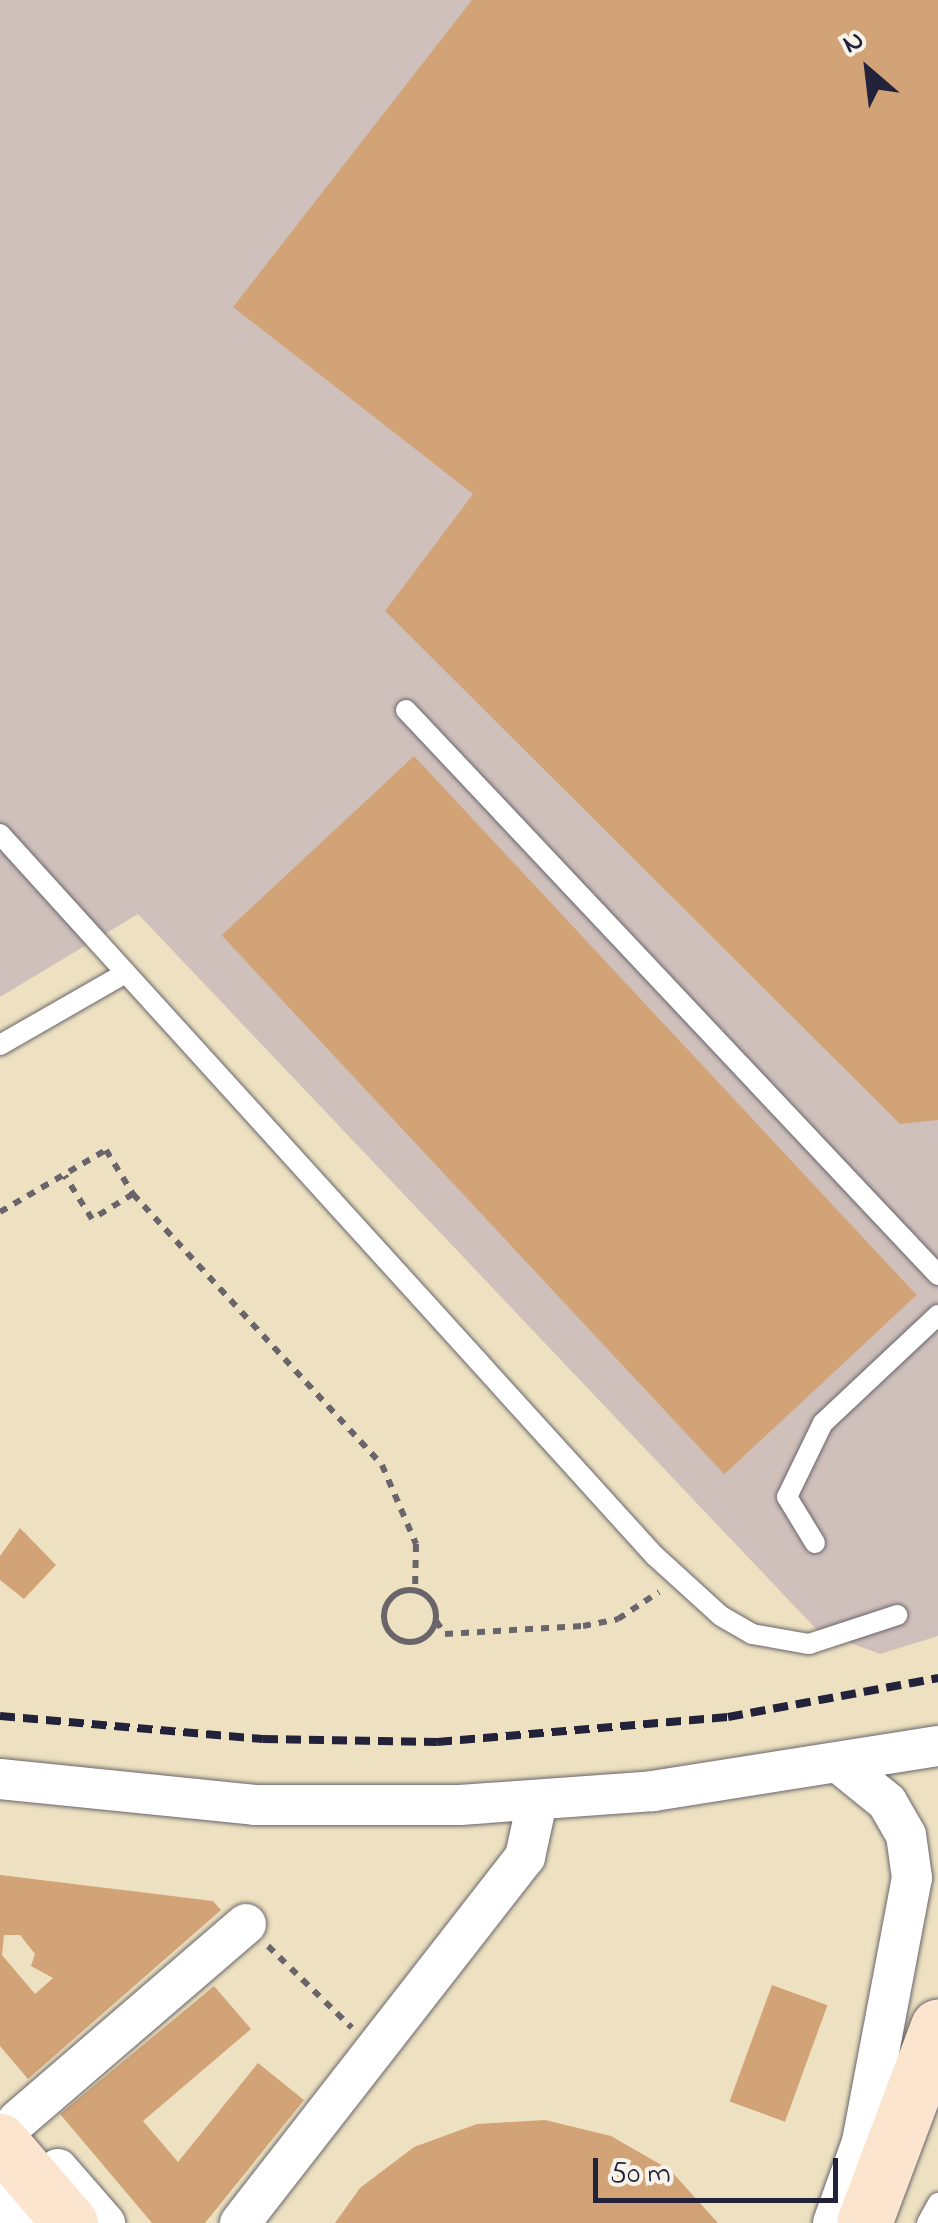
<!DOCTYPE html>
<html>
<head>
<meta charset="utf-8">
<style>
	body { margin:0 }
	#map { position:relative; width:938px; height:2223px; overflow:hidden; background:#ede1c1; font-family:"Indie Flower",sans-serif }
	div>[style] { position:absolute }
	.industrial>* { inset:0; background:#d0c0bc }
	.building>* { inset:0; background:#d2a376; transform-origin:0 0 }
	.path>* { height:6px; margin-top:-3px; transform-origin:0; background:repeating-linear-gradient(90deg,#69656a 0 8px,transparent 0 16px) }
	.path>.ring { margin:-3px; padding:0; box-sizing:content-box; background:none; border:6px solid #69656a; border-radius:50% }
	.roads { filter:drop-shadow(0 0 2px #69656a) drop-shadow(0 0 2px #69656a) }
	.lane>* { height:20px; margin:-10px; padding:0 10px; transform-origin:10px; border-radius:10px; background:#fff }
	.street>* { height:40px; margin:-20px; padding:0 20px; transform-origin:20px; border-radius:20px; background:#fff }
	.secondary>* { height:55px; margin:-27.5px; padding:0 27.5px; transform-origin:27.5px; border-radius:27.5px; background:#fce5cf }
	.rail>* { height:8px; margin-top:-4px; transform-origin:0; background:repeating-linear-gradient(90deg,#22223b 0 15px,transparent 0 23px) }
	span { translate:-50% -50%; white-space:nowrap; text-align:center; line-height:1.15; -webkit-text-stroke:8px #f7f3e8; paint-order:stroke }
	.north { position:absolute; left:818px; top:20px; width:100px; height:100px; -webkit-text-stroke:8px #f7f3e8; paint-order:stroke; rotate:332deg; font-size:28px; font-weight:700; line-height:40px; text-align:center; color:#22223b }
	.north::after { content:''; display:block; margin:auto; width:35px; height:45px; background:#22223b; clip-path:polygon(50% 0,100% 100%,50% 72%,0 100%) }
	.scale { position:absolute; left:593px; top:2158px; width:245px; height:45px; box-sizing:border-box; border:5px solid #22223b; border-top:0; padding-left:12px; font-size:30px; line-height:35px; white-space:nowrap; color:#22223b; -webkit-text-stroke:8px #f7f3e8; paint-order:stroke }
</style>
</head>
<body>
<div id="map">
	<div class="industrial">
		<div style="clip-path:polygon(0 0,938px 0,938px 1636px,880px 1654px,818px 1631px,138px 914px,0 997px)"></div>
	</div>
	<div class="building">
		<div style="clip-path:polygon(472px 0,938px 0,938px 1120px,900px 1124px,385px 611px,473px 494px,233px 307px)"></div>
		<div style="left:414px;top:756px;width:737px;height:263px;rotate:47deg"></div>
		<div style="clip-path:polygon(20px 1528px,56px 1565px,24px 1599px,0 1580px,0 1556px)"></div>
		<div style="clip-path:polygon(evenodd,0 1875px,213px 1901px,221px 1910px,28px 2079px,0 2046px,0 1875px,4px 1935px,20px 1935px,35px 1954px,31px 1966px,53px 1978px,35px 1994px,2px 1955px,4px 1935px)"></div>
		<div style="left:772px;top:1985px;width:59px;height:124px;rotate:20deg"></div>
		<div style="clip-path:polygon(214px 1986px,251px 2029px,143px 2121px,178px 2162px,258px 2063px,304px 2100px,205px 2223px,152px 2223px,60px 2114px)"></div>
		<div style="clip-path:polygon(545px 2120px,611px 2136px,670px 2170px,718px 2223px,335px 2223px,360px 2188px,414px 2147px,477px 2124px)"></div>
	</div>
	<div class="path">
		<div style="left:133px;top:1194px;width:368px;rotate:47.4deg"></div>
		<div style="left:382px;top:1465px;width:86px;rotate:66.7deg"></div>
		<div style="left:416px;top:1544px;width:46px;rotate:91.2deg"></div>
		<div style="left:0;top:1212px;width:123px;rotate:-30.3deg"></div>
		<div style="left:106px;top:1150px;width:52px;rotate:58.5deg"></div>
		<div style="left:133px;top:1194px;width:48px;rotate:148.6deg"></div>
		<div style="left:92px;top:1219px;width:51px;rotate:-122.1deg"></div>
		<div class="ring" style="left:384px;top:1590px;width:46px;height:46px"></div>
		<div style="left:436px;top:1621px;width:16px;rotate:55deg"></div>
		<div style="left:445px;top:1634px;width:138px;rotate:-3.3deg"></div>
		<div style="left:583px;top:1626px;width:36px;rotate:-11deg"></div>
		<div style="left:618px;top:1619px;width:49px;rotate:-33.4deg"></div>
		<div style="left:268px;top:1946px;width:117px;rotate:44.3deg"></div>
	</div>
	<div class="roads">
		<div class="lane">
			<div style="left:406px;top:710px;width:776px;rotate:46.72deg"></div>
			<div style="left:0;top:834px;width:975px;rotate:47.79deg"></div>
			<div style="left:655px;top:1556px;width:89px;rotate:42.3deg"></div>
			<div style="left:721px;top:1616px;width:36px;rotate:30deg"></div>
			<div style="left:752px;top:1634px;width:58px;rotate:10deg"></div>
			<div style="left:809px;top:1644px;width:93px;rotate:-18.2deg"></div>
			<div style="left:0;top:1045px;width:141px;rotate:-29.8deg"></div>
			<div style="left:815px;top:1543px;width:54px;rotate:-121.3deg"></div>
			<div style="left:787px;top:1497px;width:82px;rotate:-64.1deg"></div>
			<div style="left:823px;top:1423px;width:158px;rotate:-43.2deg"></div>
			<div style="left:927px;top:2223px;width:23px;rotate:-61deg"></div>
		</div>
		<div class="street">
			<div style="left:0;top:1779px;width:256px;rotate:5.8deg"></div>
			<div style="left:255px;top:1805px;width:205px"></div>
			<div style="left:460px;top:1805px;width:194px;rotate:-4.1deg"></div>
			<div style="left:653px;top:1791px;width:289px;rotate:-9deg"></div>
			<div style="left:17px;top:2121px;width:302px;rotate:-40.7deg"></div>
			<div style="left:58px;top:2169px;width:72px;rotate:49deg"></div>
			<div style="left:0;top:2195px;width:38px;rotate:48deg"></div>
			<div style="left:240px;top:2223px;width:464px;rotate:-52.1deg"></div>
			<div style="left:525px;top:1857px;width:56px;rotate:-77.7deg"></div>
			<div style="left:833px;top:2223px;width:86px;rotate:-70.3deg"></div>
			<div style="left:862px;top:2142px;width:269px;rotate:-79.3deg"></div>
			<div style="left:912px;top:1878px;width:43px;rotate:-97.9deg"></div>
			<div style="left:906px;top:1835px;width:38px;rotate:-120deg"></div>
			<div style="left:887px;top:1802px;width:60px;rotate:-141deg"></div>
		</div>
		<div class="secondary">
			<div style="left:0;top:2141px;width:108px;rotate:49.5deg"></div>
			<div style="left:864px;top:2223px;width:210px;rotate:-69.4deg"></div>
		</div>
	</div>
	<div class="rail">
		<div style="left:0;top:1716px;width:264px;rotate:5deg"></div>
		<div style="left:263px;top:1739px;width:174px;rotate:1deg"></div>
		<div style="left:437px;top:1742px;width:292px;rotate:-4.9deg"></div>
		<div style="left:728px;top:1717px;width:214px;rotate:-10.5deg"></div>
	</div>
	<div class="north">N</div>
	<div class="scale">50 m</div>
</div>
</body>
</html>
